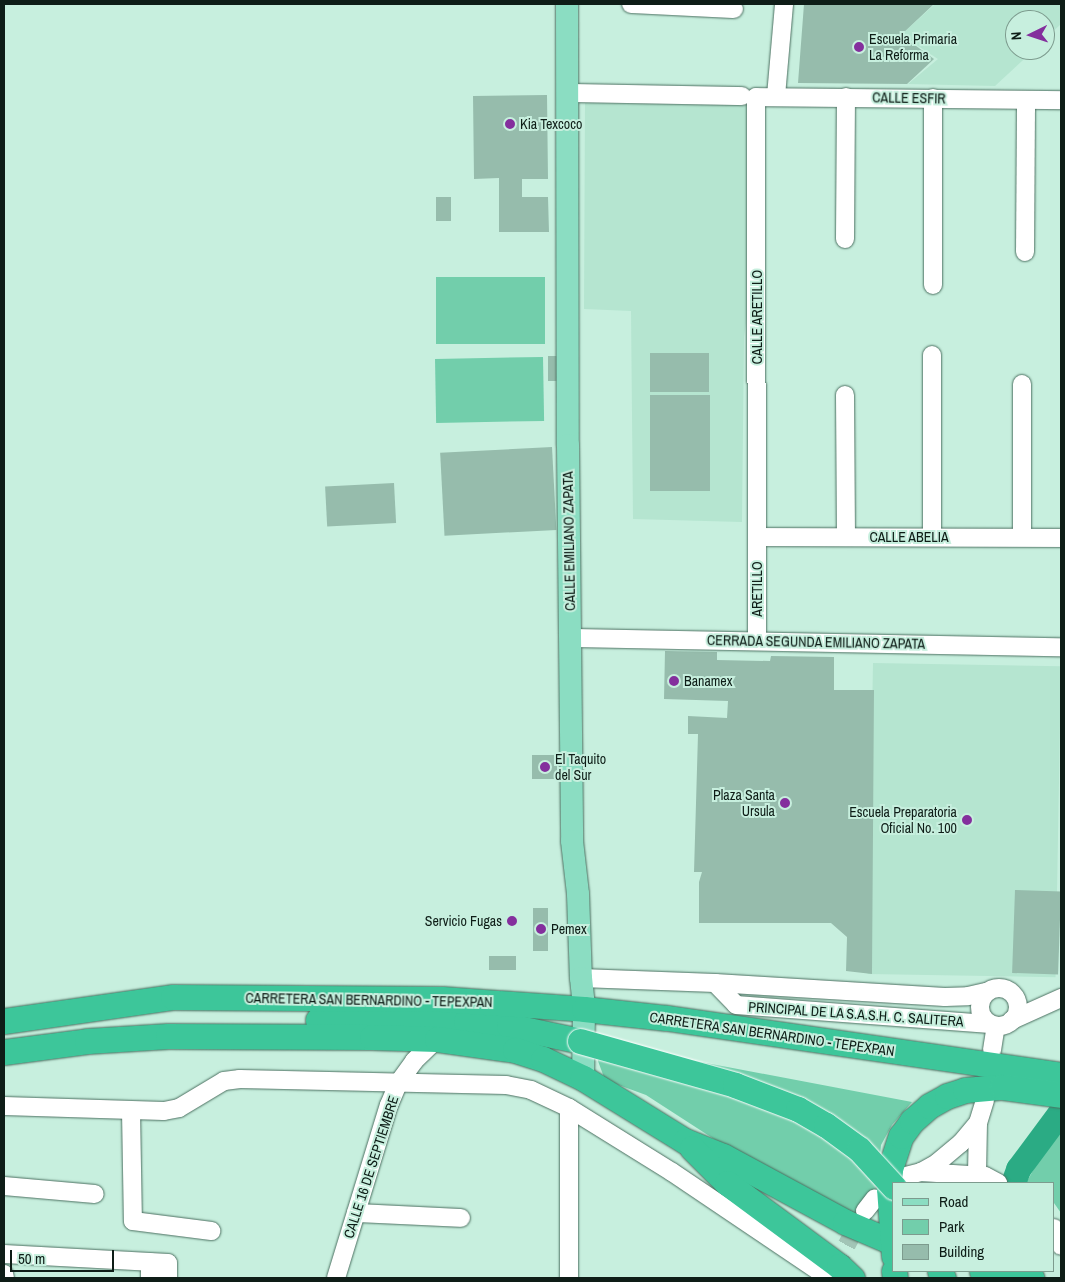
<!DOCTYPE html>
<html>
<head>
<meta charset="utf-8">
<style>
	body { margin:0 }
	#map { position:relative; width:1065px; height:1282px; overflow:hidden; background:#c7efde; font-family:"Archivo Narrow",sans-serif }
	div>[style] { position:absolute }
	.built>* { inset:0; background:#b5e5d0; transform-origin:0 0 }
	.green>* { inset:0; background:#72ceab; transform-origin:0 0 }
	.river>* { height:25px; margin:-12.5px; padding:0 12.5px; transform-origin:12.5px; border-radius:12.5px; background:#2bab84 }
	.building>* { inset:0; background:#96bcac; transform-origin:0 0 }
	.minor-tunnel>* { height:18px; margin-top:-9px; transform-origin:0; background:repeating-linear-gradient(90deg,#a2c5b6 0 18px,transparent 0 27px) }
	.roads { filter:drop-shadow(0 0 1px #4c7061) drop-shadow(0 0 1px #4c7061) }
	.minor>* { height:18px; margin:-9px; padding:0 9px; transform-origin:9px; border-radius:9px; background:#fff }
	.minor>.ring { margin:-9px; padding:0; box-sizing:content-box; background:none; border:18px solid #fff; border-radius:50% }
	.major>* { height:22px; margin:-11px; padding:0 11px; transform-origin:11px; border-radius:11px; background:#8bddc2 }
	.highway>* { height:25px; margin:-12.5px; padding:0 12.5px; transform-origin:12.5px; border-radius:12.5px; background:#3dc69a }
	.bridges { filter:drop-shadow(0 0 1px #fff) drop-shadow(0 0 1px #fff) }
	.highway-bridge>* { height:25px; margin:-12.5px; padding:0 12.5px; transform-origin:12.5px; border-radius:12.5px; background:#3dc69a }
	.dots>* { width:14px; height:14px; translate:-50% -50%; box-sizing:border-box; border:2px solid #c7efde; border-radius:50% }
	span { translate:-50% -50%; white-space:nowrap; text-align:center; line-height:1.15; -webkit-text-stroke:4px #c7efde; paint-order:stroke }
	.poi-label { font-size:14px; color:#0e1d17 }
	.left { translate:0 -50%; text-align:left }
	.right { translate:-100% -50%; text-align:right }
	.street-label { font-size:14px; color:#0e1d17 }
	.frame { position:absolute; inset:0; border:5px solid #0e1d17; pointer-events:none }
	.legend { position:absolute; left:892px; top:1182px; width:162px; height:90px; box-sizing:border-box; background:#c7efde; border:1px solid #7d9b8e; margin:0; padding:6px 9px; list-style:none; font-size:15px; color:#0e1d17 }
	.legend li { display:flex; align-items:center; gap:10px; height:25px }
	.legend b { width:25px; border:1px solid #7d9b8e }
	.north { position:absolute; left:1005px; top:10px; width:50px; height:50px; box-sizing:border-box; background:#c7efde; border:1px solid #7d9b8e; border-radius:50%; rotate:266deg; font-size:14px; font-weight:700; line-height:20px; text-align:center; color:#0e1d17 }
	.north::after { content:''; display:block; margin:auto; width:18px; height:22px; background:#842f9d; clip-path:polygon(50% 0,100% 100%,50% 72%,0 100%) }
	.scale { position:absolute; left:10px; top:1250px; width:104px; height:22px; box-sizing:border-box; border:2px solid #0e1d17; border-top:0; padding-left:6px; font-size:15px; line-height:18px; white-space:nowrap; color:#0e1d17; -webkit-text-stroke:4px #c7efde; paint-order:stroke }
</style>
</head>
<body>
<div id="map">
	<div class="built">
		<div style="clip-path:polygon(935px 4px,1061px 4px,1061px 24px,1045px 39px,1045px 20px,1015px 20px,1015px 50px,1034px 50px,995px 86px,908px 84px,938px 59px,901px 35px)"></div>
		<div style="clip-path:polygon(585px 103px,748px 105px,748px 309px,744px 337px,742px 522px,633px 519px,631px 311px,584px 309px)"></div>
		<div style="left:873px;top:663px;width:188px;height:311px;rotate:1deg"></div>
	</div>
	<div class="green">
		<div style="left:545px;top:277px;width:67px;height:109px;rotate:90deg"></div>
		<div style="left:543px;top:357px;width:64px;height:108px;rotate:89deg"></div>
		<div style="clip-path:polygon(596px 1042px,912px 1102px,892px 1125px,881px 1145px,874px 1214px,840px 1212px,714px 1139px,646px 1095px,605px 1080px,598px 1061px)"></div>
		<div style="clip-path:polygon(1061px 1121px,1061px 1213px,1054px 1203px,1054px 1183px,1026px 1183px)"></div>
	</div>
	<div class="river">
		<div style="left:1013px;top:1183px;width:15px;rotate:-70deg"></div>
		<div style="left:1018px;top:1169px;width:72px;rotate:-53.4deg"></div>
	</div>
	<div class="building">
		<div style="clip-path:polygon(804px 4px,934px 4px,901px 35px,934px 59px,907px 84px,798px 83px)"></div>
		<div style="clip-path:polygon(547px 95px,548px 179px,522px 179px,522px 197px,548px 197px,549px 232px,499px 232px,499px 178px,474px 179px,473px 96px)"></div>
		<div style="left:436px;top:197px;width:15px;height:24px"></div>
		<div style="left:650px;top:353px;width:59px;height:39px"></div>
		<div style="left:548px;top:356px;width:11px;height:25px"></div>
		<div style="left:650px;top:395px;width:60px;height:96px"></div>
		<div style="left:552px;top:447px;width:83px;height:112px;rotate:87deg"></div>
		<div style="left:394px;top:483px;width:40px;height:69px;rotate:87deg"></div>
		<div style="clip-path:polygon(665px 651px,717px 652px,717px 660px,770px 661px,771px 656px,834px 657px,834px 690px,874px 690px,872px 974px,846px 971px,847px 937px,831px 923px,699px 923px,699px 882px,702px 872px,694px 872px,698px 734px,688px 734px,688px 716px,727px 718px,728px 701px,664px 699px)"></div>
		<div style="left:532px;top:755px;width:25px;height:24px"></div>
		<div style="left:1015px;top:890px;width:46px;height:83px;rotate:2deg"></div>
		<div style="left:533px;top:908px;width:15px;height:43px"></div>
		<div style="left:489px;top:956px;width:27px;height:14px"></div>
	</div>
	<div class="minor-tunnel">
		<div style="left:834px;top:1269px;width:58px;rotate:-62.1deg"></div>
	</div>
	<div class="roads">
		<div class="minor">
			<div style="left:631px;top:4px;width:103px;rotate:2.8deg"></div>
			<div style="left:567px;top:93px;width:175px;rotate:1deg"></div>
			<div style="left:776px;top:96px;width:92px;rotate:-85deg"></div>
			<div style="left:845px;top:239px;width:142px;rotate:-89.6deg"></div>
			<div style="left:1025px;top:252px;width:152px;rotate:-89.6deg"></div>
			<div style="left:933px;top:285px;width:187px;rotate:-90deg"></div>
			<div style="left:932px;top:355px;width:182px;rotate:90deg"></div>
			<div style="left:845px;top:395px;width:141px;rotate:89.6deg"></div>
			<div style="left:757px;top:537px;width:304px;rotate:0.2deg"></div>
			<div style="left:1022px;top:537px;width:153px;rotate:-90deg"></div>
			<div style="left:570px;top:638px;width:491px;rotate:1.1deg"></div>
			<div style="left:757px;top:641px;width:544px;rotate:-90.11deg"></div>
			<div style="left:756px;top:97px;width:305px;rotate:0.6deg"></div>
			<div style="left:581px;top:978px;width:134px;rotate:2.1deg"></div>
			<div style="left:715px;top:983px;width:30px;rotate:46deg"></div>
			<div style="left:736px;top:1005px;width:255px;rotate:4.3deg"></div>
			<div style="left:715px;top:983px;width:230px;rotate:3.5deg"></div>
			<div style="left:945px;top:997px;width:23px;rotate:-2deg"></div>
			<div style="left:968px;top:996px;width:18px;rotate:-13deg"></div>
			<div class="ring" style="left:980px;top:988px;width:20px;height:20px"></div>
			<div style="left:1012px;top:1020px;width:54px;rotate:-24.2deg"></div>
			<div style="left:992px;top:1050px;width:24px;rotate:-81deg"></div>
			<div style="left:4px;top:1106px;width:160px;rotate:1.8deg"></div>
			<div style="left:164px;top:1111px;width:15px;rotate:-11deg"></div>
			<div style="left:179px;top:1108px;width:52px;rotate:-31deg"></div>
			<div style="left:224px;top:1081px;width:16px;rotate:-7deg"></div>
			<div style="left:240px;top:1079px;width:266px;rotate:1.3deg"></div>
			<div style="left:506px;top:1085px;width:25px;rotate:11deg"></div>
			<div style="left:531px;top:1090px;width:42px;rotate:25.3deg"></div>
			<div style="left:569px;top:1108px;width:121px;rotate:31.9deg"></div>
			<div style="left:672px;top:1172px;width:189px;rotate:34deg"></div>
			<div style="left:569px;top:1108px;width:170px;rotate:90deg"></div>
			<div style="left:131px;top:1111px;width:110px;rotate:89deg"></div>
			<div style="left:133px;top:1221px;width:79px;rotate:7.3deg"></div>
			<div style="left:921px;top:1172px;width:64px;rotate:3.6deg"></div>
			<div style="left:985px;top:1176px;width:15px;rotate:28deg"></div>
			<div style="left:977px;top:1174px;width:51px;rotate:-88.9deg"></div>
			<div style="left:978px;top:1123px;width:24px;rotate:-73deg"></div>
			<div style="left:906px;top:1176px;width:16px;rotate:-15deg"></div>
			<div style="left:921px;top:1172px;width:18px;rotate:-29deg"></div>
			<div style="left:937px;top:1163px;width:31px;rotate:-40deg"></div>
			<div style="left:961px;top:1143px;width:26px;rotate:-50deg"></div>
			<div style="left:4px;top:1186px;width:91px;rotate:5deg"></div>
			<div style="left:865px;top:1211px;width:16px;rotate:-52deg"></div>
			<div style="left:356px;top:1213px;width:105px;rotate:2.7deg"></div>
			<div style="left:1054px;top:1228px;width:19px;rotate:69deg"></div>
			<div style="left:4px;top:1254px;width:164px;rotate:3.1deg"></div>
			<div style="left:168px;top:1263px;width:15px;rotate:90deg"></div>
			<div style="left:4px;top:1274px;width:4px;rotate:76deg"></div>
			<div style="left:150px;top:1278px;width:16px;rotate:-90deg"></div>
			<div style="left:336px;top:1278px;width:181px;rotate:-73deg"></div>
			<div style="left:389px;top:1105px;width:25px;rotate:-67deg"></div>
			<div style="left:399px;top:1082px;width:26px;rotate:-54deg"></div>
			<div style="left:414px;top:1061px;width:32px;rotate:-44deg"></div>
		</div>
		<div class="major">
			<div style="left:567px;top:4px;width:441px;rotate:89.9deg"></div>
			<div style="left:568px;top:445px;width:396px;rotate:89.4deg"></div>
			<div style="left:572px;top:841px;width:53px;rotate:83.5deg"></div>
			<div style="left:578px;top:894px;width:84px;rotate:88deg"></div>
			<div style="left:581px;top:978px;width:31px;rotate:84deg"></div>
			<div style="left:584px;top:1009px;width:69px;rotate:90.8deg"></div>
		</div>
		<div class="highway">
			<div style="left:318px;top:1020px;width:148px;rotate:0.4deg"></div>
			<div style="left:466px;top:1021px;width:43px;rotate:6.6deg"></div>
			<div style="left:509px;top:1026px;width:73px;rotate:11.9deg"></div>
			<div style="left:4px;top:1021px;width:171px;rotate:-8.1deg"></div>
			<div style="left:173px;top:997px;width:269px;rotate:0.4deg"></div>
			<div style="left:442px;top:999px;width:142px;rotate:4deg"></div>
			<div style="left:584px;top:1009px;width:83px;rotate:6.2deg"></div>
			<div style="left:667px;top:1018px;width:398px;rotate:8.2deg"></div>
			<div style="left:4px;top:1052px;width:84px;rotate:-7.5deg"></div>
			<div style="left:87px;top:1041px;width:81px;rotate:-3.5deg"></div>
			<div style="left:168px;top:1036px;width:204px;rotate:0.3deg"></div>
			<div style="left:372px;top:1037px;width:65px;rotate:1.8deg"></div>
			<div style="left:437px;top:1039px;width:79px;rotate:8deg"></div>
			<div style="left:515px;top:1050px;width:29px;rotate:18deg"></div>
			<div style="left:543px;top:1059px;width:44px;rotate:25.4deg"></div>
			<div style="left:583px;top:1078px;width:120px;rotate:31.7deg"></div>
			<div style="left:685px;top:1141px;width:41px;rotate:21.5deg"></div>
			<div style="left:723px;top:1156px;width:139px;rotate:28.4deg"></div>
			<div style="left:845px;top:1222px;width:53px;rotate:23.2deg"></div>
			<div style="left:692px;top:1148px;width:49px;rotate:45deg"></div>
			<div style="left:727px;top:1183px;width:139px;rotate:36.5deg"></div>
			<div style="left:839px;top:1266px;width:18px;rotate:43deg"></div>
			<div style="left:894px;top:1256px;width:68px;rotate:-94.2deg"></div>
			<div style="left:889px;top:1188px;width:19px;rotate:-87deg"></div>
			<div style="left:890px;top:1169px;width:35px;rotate:-72deg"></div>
			<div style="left:901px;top:1136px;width:19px;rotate:-54deg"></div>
			<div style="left:912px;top:1121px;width:23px;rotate:-41deg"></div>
			<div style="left:929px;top:1106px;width:21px;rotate:-29deg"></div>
			<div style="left:947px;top:1096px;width:19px;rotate:-18deg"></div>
			<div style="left:965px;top:1090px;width:37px;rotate:-5deg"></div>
			<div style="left:1002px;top:1087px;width:60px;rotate:7.7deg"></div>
			<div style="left:894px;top:1271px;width:7px;rotate:82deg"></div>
			<div style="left:940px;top:1271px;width:8px;rotate:67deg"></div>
			<div style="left:982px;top:1271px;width:50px;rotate:8deg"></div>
		</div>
	</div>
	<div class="bridges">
		<div class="highway-bridge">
			<div style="left:580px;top:1041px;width:161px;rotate:15.8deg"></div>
			<div style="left:735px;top:1085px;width:67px;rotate:20.9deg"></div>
			<div style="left:798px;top:1109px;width:32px;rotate:30deg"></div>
			<div style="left:826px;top:1125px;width:41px;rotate:36deg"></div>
			<div style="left:859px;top:1149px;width:52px;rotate:47.4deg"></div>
		</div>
	</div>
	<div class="dots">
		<div style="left:859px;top:47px;background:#842f9d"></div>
		<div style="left:510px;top:124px;background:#842f9d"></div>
		<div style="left:674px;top:681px;background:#842f9d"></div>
		<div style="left:545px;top:767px;background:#842f9d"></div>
		<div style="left:785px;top:803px;background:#842f9d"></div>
		<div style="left:967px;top:820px;background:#842f9d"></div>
		<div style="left:512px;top:921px;background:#842f9d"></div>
		<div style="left:541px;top:929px;background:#842f9d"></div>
	</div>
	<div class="poi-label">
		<span class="left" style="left:869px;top:47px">Escuela Primaria<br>La Reforma</span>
		<span class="left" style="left:520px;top:124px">Kia Texcoco</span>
		<span class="left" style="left:684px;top:681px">Banamex</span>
		<span class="left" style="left:555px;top:767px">El Taquito<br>del Sur</span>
		<span class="right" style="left:775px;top:803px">Plaza Santa<br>Ursula</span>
		<span class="right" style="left:957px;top:820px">Escuela Preparatoria<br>Oficial No. 100</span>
		<span class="right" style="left:502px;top:921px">Servicio Fugas</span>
		<span class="left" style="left:551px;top:929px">Pemex</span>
	</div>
	<div class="street-label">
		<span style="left:909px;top:98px;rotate:1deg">CALLE ESFIR</span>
		<span style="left:757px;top:317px;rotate:-90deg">CALLE ARETILLO</span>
		<span style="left:909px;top:537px">CALLE ABELIA</span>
		<span style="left:569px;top:541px;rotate:-91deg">CALLE EMILIANO ZAPATA</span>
		<span style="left:757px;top:589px;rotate:-90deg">ARETILLO</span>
		<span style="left:816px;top:642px;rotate:1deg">CERRADA SEGUNDA EMILIANO ZAPATA</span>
		<span style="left:369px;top:1000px;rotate:1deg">CARRETERA SAN BERNARDINO - TEPEXPAN</span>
		<span style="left:856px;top:1014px;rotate:4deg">PRINCIPAL DE LA S.A.S.H. C. SALITERA</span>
		<span style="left:772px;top:1034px;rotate:8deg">CARRETERA SAN BERNARDINO - TEPEXPAN</span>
		<span style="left:371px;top:1167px;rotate:-72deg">CALLE 16 DE SEPTIEMBRE</span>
	</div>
	<div class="frame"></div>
	<ul class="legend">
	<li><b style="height:6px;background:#8bddc2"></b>Road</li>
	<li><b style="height:14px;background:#72ceab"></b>Park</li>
	<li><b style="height:14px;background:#96bcac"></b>Building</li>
	</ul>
	<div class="north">N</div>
	<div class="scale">50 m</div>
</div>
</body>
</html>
